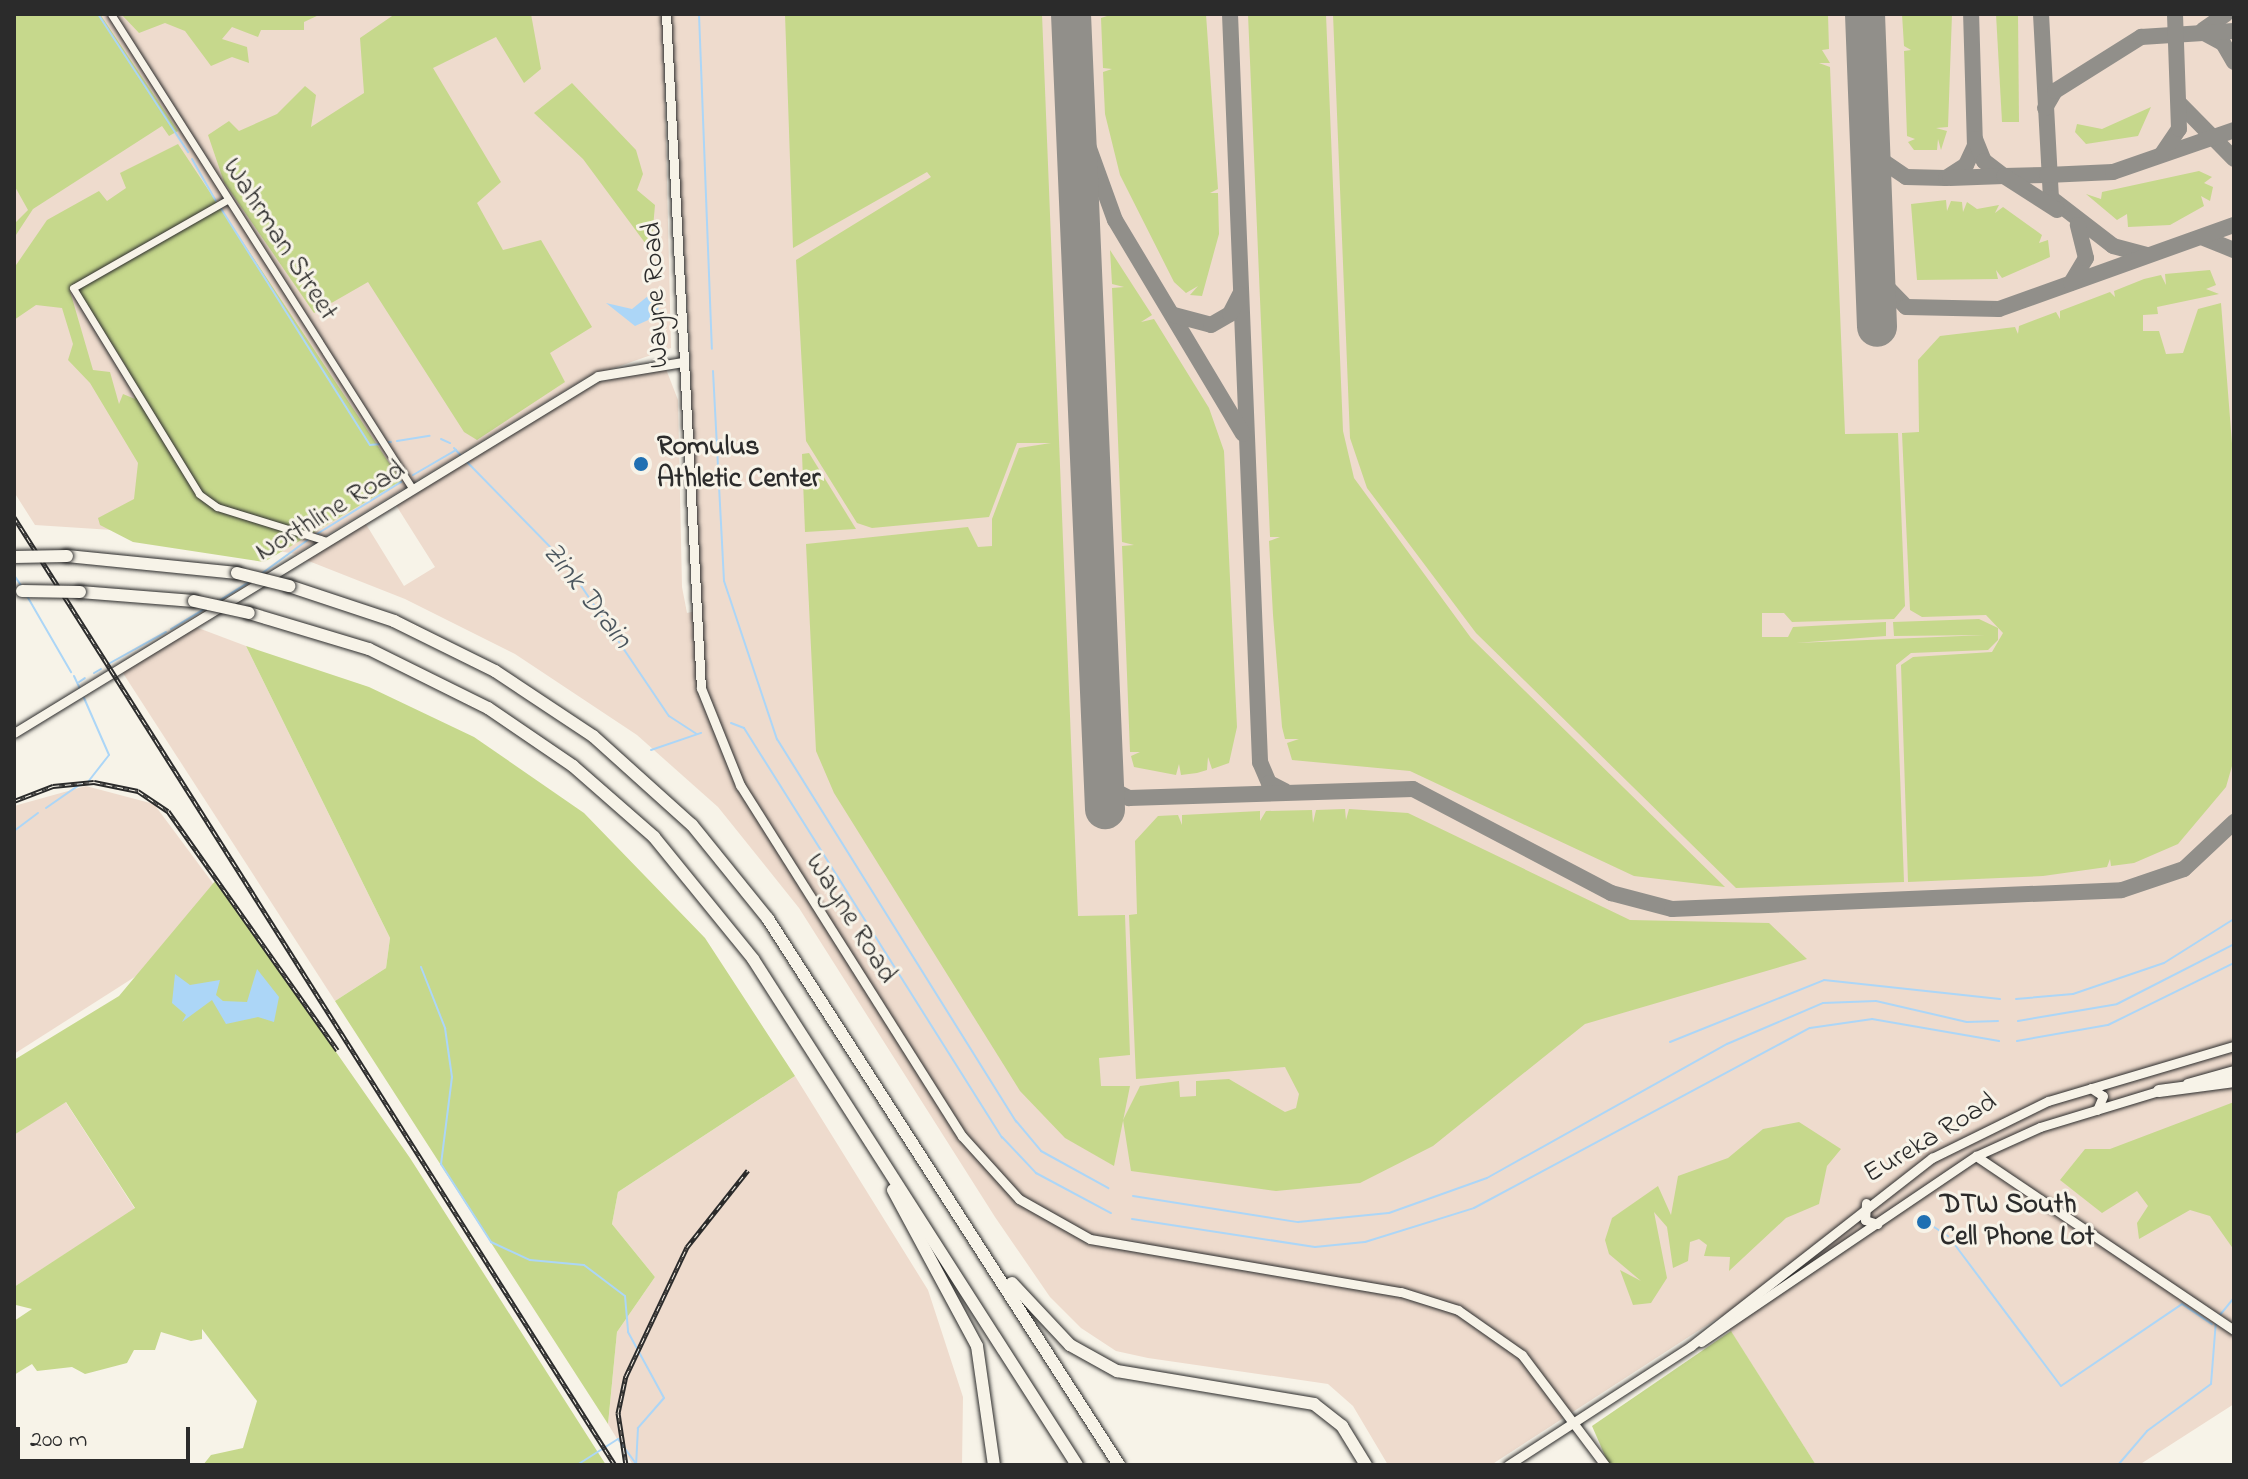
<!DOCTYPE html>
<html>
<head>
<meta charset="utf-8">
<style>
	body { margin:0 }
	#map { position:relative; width:2248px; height:1479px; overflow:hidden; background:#f7f3e8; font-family:"Indie Flower",sans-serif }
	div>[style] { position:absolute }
	.built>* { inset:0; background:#eedbcd }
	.green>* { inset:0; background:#c6d88c }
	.water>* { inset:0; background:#acd6f7 }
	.stream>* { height:2px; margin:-1px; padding:0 1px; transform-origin:1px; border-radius:1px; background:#acd6f7 }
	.taxiway>* { height:16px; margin:-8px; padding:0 8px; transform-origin:8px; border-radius:8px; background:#918f8a }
	.runway>* { height:40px; margin:-20px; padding:0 20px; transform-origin:20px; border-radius:20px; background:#918f8a }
	.roads { filter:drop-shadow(0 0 2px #2b2b2b) drop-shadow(0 0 2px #2b2b2b) }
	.street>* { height:7px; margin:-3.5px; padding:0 3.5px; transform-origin:3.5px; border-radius:3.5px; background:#f7f3e8 }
	.secondary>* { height:9px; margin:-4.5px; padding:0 4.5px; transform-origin:4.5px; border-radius:4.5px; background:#f7f3e8 }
	.highway>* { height:12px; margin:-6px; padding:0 6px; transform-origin:6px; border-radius:6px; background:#f7f3e8 }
	.rail>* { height:5px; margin-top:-2.5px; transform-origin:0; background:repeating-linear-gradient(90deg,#f7f3e8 0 6px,#2b2b2b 0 12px); box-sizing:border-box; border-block:2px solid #2b2b2b }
	.bridges { filter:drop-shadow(0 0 2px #2b2b2b) drop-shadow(0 0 2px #2b2b2b) }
	.highway-bridge>* { height:12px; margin:-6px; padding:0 6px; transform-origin:6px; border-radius:6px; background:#f7f3e8 }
	.dots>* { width:22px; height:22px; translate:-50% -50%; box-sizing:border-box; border:4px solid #f7f3e8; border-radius:50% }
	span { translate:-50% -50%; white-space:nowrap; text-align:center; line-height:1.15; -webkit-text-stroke:6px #f7f3e8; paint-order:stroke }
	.street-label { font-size:28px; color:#2b2b2b }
	.poi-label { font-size:28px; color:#2b2b2b; font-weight:700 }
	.left { translate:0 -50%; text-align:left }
	.water-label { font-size:30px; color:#4b565e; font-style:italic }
	.frame { position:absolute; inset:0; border:16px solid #2b2b2b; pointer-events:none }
	.scale { position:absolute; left:16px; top:1427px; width:174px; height:36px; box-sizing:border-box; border:4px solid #2b2b2b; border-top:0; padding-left:10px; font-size:24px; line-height:28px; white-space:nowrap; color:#2b2b2b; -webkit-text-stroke:6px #f7f3e8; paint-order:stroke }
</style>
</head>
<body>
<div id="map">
	<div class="built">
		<div style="clip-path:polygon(14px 14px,663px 14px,671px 348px,586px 378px,296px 554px,174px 534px,35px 525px,14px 492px)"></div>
		<div style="clip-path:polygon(669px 14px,2234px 14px,2234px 1404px,2139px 1465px,1816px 1465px,1721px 1316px,1491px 1465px,1388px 1465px,1353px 1406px,1328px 1384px,1148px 1358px,1116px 1351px,1081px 1328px,1050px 1297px,995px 1217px,799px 908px,718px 807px,637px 735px,515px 654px,405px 599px,301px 558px,364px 521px,404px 586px,435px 567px,394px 502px,599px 382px,666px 369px,678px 400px,682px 587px,687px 613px,696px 611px,690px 350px)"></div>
		<div style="clip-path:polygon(193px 626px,246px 646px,390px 938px,386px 968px,335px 1001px,121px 670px)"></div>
		<div style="clip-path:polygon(86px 786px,154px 804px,235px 913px,14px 1054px,14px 806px)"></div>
		<div style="clip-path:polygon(795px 1076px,928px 1290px,963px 1397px,962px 1465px,633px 1465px,608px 1424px,617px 1332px,655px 1277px,612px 1224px,618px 1192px)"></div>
		<div style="clip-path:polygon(65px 1101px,135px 1209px,14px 1287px,14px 1135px)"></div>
	</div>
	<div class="green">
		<div style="clip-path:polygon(14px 14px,100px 14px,178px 131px,169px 136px,162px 126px,33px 209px,14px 238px,14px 224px,28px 210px,14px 185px)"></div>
		<div style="clip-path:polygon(321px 14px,304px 22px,304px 30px,261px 30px,258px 37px,232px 27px,222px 39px,247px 47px,249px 63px,232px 57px,211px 66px,185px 31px,165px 23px,139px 33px,122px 15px)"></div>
		<div style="clip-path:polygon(395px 14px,531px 14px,541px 69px,524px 83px,496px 37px,433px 68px,501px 182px,477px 203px,503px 250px,541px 240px,592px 327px,550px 353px,565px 382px,477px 440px,464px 432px,368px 282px,314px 313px,224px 182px,208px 135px,229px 121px,239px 131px,277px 114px,305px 86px,316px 95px,311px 127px,364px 93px,360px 38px)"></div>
		<div style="clip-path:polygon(785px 14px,1042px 14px,1078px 916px,1125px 915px,1130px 1055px,1099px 1058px,1101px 1086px,1130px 1086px,1114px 1166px,1065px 1138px,1020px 1091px,834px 793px,816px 751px,806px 544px,968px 527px,978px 547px,992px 546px,992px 519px,1019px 448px,1051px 443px,1017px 443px,989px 517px,872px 528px,857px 523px,806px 441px,796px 260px,931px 177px,927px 172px,793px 248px)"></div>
		<div style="clip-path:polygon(1113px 14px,1206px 14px,1218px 189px,1210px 193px,1218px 193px,1219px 234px,1202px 296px,1190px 295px,1198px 286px,1186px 293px,1174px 282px,1120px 175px,1105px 114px,1103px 72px,1112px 69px,1103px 68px,1101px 18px)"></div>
		<div style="clip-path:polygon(1248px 14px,1326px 14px,1343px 431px,1354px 478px,1471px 638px,1725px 887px,1634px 876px,1410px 771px,1292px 760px,1287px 743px,1299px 739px,1285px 739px,1282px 727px,1273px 615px,1269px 541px,1280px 537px,1270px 537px)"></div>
		<div style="clip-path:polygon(1333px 14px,1828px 14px,1829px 49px,1822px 50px,1830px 63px,1819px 63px,1830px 67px,1845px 434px,1898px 433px,1905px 606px,1894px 619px,1792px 622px,1784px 613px,1762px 613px,1762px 637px,1788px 637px,1793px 627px,1886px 622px,1886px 636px,1796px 643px,1985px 635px,1894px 636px,1893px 622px,1979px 619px,1998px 628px,1998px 640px,1988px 650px,1911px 653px,1896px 665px,1904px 882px,1736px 888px,1476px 633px,1367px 488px,1350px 438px)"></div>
		<div style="clip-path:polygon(1902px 14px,1952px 14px,1948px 127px,1936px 128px,1947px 131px,1941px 150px,1938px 139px,1937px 150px,1914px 150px,1908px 142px,1915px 139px,1907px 136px,1904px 51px,1911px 50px,1904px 46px)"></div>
		<div style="clip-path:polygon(1996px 14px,2018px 14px,2019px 122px,2002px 122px)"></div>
		<div style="clip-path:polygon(572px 83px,636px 150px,643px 174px,637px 190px,655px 205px,651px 251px,583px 159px,534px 113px)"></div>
		<div style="clip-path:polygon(2151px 107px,2138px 136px,2086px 144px,2075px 132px,2077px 124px,2102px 129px)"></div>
		<div style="clip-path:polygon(evenodd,178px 144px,401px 481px,264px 562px,133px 542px,100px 525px,98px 518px,134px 499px,138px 463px,90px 383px,68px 360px,73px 344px,62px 308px,36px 305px,14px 320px,14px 268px,47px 220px,99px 191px,107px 201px,126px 188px,120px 173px,178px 144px,70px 291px,78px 291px,127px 368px,135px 399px,123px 394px,119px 404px,110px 372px,93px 370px,70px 291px)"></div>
		<div style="clip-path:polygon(2199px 171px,2212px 177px,2204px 183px,2213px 187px,2210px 201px,2201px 196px,2204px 206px,2170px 225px,2128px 227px,2127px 214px,2117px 220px,2086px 194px,2101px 199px,2102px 192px)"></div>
		<div style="clip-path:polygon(1946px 200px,1947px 211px,1951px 201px,1962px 202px,1963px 212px,1967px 202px,1977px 209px,1999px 205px,1995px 213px,2003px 207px,2042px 235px,2039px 243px,2048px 240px,2050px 257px,2002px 278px,1996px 270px,1998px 279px,1917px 280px,1911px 204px)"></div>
		<div style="clip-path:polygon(1110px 250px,1152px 315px,1141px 322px,1154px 319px,1209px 408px,1224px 451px,1237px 727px,1229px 763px,1212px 769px,1208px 757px,1207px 770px,1197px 773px,1181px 775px,1179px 764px,1176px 775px,1134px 767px,1131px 756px,1140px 752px,1130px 752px,1122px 546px,1134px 545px,1122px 542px,1112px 288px,1124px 287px,1112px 284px)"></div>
		<div style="clip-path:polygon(2210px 270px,2216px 285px,2206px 289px,2219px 294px,2157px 307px,2158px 314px,2143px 315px,2143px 331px,2159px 331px,2166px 354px,2183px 353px,2198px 309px,2221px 303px,2234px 469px,2234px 759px,2226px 787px,2178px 844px,2134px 863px,2111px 866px,2110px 859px,2107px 867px,2043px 876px,1908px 882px,1901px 665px,1913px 657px,1992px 652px,2003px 633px,1986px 615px,1922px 617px,1910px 610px,1902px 433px,1919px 432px,1918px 360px,1940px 336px,2015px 327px,2018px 334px,2019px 326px,2056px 312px,2060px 319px,2060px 311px,2110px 292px,2115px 297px,2114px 291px,2144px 279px,2161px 275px,2166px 285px,2165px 274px)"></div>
		<div style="clip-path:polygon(809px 453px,856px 529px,805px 532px,802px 454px)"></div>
		<div style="clip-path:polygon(246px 646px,369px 687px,474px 737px,584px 813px,705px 938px,795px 1076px,618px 1192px,612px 1224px,655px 1277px,617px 1332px,608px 1424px,335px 1001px,386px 968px,390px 938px)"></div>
		<div style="clip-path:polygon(1345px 809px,1346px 820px,1349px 809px,1408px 813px,1630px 920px,1769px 923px,1807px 959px,1585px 1024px,1433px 1146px,1360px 1183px,1276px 1191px,1131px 1171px,1123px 1120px,1140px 1086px,1179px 1081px,1180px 1097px,1196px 1096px,1196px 1081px,1229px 1079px,1285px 1112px,1296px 1108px,1299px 1094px,1285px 1067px,1136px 1079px,1129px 915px,1137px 914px,1135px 841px,1158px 816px,1178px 815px,1182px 825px,1182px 815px,1260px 811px,1260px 821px,1266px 811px,1312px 810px,1313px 823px,1316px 810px)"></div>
		<div style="clip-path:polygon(216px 880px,410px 1158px,606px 1465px,203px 1465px,211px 1455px,243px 1448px,257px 1401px,202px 1329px,202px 1339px,191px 1341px,161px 1332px,155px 1350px,134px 1350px,127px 1363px,85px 1374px,72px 1367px,37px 1371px,32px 1364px,14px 1375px,14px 1321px,32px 1309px,16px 1305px,14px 1317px,14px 1287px,135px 1208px,66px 1102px,14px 1135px,14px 1060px,119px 996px)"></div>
		<div style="clip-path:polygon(2234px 1102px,2234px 1250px,2210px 1216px,2190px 1210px,2139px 1239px,2137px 1223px,2148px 1206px,2137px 1191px,2102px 1213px,2060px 1180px,2085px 1149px,2110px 1149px)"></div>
		<div style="clip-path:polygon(1799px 1122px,1841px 1149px,1827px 1166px,1819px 1204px,1786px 1218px,1729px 1271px,1730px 1257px,1704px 1256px,1707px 1245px,1699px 1239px,1690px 1242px,1688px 1261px,1673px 1268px,1667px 1227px,1654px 1212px,1667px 1278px,1651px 1303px,1633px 1305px,1620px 1270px,1641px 1281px,1609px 1254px,1605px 1240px,1612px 1218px,1658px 1186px,1671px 1215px,1678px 1176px,1728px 1158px,1763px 1129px)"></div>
		<div style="clip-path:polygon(1731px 1331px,1816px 1465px,1609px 1465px,1592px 1426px)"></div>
	</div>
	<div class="water">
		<div style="clip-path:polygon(648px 296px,659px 306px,657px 316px,635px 326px,606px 303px,632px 309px)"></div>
		<div style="clip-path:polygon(257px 969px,279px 997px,274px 1022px,258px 1017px,226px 1024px,212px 1000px,182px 1022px,186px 1015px,172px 1003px,175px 974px,190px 985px,220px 980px,216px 995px,223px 1001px,247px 1002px)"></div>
	</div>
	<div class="stream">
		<div style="left:98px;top:14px;width:165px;rotate:56.9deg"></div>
		<div style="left:699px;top:14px;width:335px;rotate:87.8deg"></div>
		<div style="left:192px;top:159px;width:48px;rotate:60.3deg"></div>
		<div style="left:220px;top:207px;width:281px;rotate:57.8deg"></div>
		<div style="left:370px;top:445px;width:10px;rotate:-6deg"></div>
		<div style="left:713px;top:371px;width:210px;rotate:87deg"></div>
		<div style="left:724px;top:581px;width:167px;rotate:71.5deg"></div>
		<div style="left:777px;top:739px;width:451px;rotate:58deg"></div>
		<div style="left:1016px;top:1121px;width:39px;rotate:50deg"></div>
		<div style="left:1041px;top:1151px;width:77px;rotate:28.9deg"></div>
		<div style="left:441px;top:439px;width:10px;rotate:24deg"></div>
		<div style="left:397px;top:441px;width:33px;rotate:-9deg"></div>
		<div style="left:389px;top:442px;width:2px"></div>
		<div style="left:454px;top:448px;width:12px;rotate:48deg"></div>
		<div style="left:467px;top:462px;width:140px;rotate:45.6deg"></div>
		<div style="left:565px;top:562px;width:186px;rotate:56deg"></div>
		<div style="left:669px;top:716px;width:33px;rotate:33deg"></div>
		<div style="left:413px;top:475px;width:50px;rotate:-30.2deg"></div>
		<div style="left:317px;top:534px;width:99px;rotate:-31.8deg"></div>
		<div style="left:261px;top:574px;width:59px;rotate:-36.1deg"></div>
		<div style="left:14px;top:575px;width:14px;rotate:56deg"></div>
		<div style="left:27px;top:596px;width:88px;rotate:59.9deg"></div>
		<div style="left:217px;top:602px;width:38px;rotate:-32deg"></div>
		<div style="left:171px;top:629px;width:39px;rotate:-31deg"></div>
		<div style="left:110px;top:663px;width:64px;rotate:-29deg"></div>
		<div style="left:94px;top:673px;width:8px;rotate:-30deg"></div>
		<div style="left:74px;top:676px;width:14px;rotate:65deg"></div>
		<div style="left:79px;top:682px;width:7px;rotate:-34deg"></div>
		<div style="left:84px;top:698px;width:62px;rotate:66.3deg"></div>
		<div style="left:109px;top:755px;width:33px;rotate:128deg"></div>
		<div style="left:731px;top:723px;width:14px;rotate:21deg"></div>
		<div style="left:744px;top:728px;width:484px;rotate:57.8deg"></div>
		<div style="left:1002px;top:1137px;width:50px;rotate:46.6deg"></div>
		<div style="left:1036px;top:1173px;width:85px;rotate:28.1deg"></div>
		<div style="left:651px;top:750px;width:53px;rotate:-18.8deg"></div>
		<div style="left:46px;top:808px;width:44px;rotate:-34.8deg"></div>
		<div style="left:14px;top:831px;width:30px;rotate:-37deg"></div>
		<div style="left:421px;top:967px;width:66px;rotate:68.5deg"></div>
		<div style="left:445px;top:1028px;width:49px;rotate:81.9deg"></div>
		<div style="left:452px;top:1077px;width:88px;rotate:97.2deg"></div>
		<div style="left:441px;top:1164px;width:93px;rotate:57.3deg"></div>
		<div style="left:491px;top:1242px;width:43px;rotate:24.8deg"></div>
		<div style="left:530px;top:1260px;width:54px;rotate:5.3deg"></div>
		<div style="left:584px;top:1265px;width:51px;rotate:37.1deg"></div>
		<div style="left:625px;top:1296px;width:36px;rotate:85deg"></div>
		<div style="left:628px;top:1332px;width:75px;rotate:61.4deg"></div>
		<div style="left:664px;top:1398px;width:40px;rotate:131deg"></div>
		<div style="left:638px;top:1428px;width:35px;rotate:93deg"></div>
		<div style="left:2016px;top:999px;width:57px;rotate:-5deg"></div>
		<div style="left:2073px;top:994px;width:96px;rotate:-18.8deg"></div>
		<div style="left:2164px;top:963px;width:83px;rotate:-32.2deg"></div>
		<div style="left:2018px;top:1021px;width:100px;rotate:-9.7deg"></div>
		<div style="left:2117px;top:1004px;width:131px;rotate:-27.1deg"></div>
		<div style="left:2017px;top:1041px;width:92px;rotate:-10deg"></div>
		<div style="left:2108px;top:1025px;width:140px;rotate:-26.2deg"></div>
		<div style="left:1670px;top:1042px;width:166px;rotate:-21.9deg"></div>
		<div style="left:1824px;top:980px;width:177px;rotate:6.2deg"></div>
		<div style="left:1133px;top:1196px;width:167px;rotate:9deg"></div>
		<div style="left:1298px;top:1222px;width:91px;rotate:-5.6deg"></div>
		<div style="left:1389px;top:1213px;width:104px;rotate:-19.7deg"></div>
		<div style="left:1487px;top:1178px;width:275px;rotate:-29.2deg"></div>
		<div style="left:1727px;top:1044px;width:104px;rotate:-23.1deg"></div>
		<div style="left:1823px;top:1003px;width:53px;rotate:-2.2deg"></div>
		<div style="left:1876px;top:1001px;width:93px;rotate:13deg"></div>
		<div style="left:1967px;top:1022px;width:31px;rotate:-2deg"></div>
		<div style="left:1132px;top:1219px;width:185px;rotate:8.7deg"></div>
		<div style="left:1315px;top:1247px;width:50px;rotate:-5.7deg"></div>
		<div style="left:1365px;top:1242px;width:114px;rotate:-17.3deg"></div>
		<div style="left:1474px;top:1208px;width:381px;rotate:-28.2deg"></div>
		<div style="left:1810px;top:1028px;width:63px;rotate:-8.3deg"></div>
		<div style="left:1872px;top:1019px;width:129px;rotate:9.8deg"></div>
		<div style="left:1934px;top:1227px;width:17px;rotate:33deg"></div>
		<div style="left:1952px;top:1241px;width:181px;rotate:53.1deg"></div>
		<div style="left:2061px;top:1386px;width:146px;rotate:-34.1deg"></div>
		<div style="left:2182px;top:1304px;width:36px;rotate:34deg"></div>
		<div style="left:2220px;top:1315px;width:22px;rotate:-51deg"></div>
		<div style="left:577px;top:1465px;width:49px;rotate:-32.4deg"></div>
		<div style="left:618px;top:1439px;width:32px;rotate:54deg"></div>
		<div style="left:2118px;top:1465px;width:45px;rotate:-49.5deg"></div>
		<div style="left:2147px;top:1431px;width:79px;rotate:-36.3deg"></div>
		<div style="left:2211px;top:1384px;width:64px;rotate:-85.5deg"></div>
	</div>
	<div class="taxiway">
		<div style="left:1230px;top:14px;width:749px;rotate:87.7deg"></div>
		<div style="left:1260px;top:762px;width:23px;rotate:67deg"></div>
		<div style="left:1269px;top:783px;width:18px;rotate:27deg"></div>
		<div style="left:2041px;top:14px;width:184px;rotate:86.9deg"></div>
		<div style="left:2051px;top:198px;width:78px;rotate:37.7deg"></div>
		<div style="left:2113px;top:246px;width:34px;rotate:15deg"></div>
		<div style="left:2203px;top:30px;width:28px;rotate:-35deg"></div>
		<div style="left:2204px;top:33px;width:21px;rotate:28deg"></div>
		<div style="left:2223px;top:43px;width:22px;rotate:60deg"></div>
		<div style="left:1074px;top:77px;width:64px;rotate:79.2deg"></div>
		<div style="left:1086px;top:140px;width:85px;rotate:70.1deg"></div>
		<div style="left:1115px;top:220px;width:249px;rotate:59.1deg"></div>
		<div style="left:2180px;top:104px;width:77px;rotate:45.5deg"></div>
		<div style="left:2045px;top:108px;width:20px;rotate:-60deg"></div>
		<div style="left:2055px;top:91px;width:102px;rotate:-32.1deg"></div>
		<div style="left:2141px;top:37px;width:93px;rotate:-3.7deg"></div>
		<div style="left:1869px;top:133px;width:33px;rotate:63deg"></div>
		<div style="left:1884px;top:162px;width:27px;rotate:34deg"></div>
		<div style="left:1906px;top:177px;width:40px;rotate:1.4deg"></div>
		<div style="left:1946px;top:178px;width:24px;rotate:-33deg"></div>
		<div style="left:1966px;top:165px;width:21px;rotate:-65deg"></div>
		<div style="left:1975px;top:146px;width:132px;rotate:-91.7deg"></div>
		<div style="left:1975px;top:139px;width:24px;rotate:68deg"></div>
		<div style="left:1984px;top:161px;width:25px;rotate:37deg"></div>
		<div style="left:2004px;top:176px;width:43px;rotate:-1.3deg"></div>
		<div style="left:2047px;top:175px;width:66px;rotate:-2.6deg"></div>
		<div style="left:2113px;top:172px;width:128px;rotate:-19.1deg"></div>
		<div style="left:2162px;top:154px;width:30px;rotate:-56deg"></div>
		<div style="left:2179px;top:129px;width:115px;rotate:-92deg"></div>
		<div style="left:1950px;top:178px;width:54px;rotate:-2.1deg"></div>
		<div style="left:2004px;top:176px;width:63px;rotate:32.7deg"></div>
		<div style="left:2204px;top:238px;width:32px;rotate:22deg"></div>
		<div style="left:1874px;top:251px;width:31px;rotate:77deg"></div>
		<div style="left:1881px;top:281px;width:36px;rotate:46deg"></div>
		<div style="left:1906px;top:307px;width:93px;rotate:1.2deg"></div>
		<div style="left:1999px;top:309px;width:250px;rotate:-19.7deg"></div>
		<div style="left:2071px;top:283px;width:29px;rotate:-59deg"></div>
		<div style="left:2086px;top:258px;width:34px;rotate:-104deg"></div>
		<div style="left:1174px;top:315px;width:38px;rotate:15deg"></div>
		<div style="left:1211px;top:325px;width:22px;rotate:-30deg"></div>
		<div style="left:1230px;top:314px;width:22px;rotate:-63deg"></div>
		<div style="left:1103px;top:770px;width:22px;rotate:63deg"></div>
		<div style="left:1113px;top:790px;width:18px;rotate:27deg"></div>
		<div style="left:1129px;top:798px;width:284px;rotate:-1.8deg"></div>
		<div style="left:1413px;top:789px;width:224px;rotate:27.7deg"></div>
		<div style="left:1611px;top:893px;width:63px;rotate:14.7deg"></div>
		<div style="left:1672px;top:909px;width:450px;rotate:-2.4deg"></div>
		<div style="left:2122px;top:890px;width:65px;rotate:-18.7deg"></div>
		<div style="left:2184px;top:869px;width:69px;rotate:-43.2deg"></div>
	</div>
	<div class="runway">
		<div style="left:1071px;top:14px;width:796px;rotate:87.55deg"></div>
		<div style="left:1865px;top:14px;width:313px;rotate:87.8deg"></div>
	</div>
	<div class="roads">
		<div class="street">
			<div style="left:111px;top:14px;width:561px;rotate:57.58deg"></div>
			<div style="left:227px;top:200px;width:177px;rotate:150.3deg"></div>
			<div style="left:73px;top:288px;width:241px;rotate:58.5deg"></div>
			<div style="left:199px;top:494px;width:22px;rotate:36deg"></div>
			<div style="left:217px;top:507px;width:115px;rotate:17.2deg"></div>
		</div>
		<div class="secondary">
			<div style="left:666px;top:14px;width:675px;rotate:87.03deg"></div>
			<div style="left:701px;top:688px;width:105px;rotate:68.1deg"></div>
			<div style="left:740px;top:785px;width:415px;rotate:57.7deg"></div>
			<div style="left:962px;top:1136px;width:85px;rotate:47.9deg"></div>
			<div style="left:1019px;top:1199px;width:81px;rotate:29.4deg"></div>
			<div style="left:1090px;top:1239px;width:315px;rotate:9.7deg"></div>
			<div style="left:1401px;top:1292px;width:60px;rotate:17.5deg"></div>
			<div style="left:1458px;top:1310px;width:78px;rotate:35.1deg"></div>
			<div style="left:1522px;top:1355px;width:138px;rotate:53deg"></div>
			<div style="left:14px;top:733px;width:684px;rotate:-31.44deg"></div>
			<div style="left:598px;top:376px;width:86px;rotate:-9.4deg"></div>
			<div style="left:2187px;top:1083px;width:49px;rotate:-15.5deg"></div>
			<div style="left:2091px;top:1088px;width:14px;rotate:34deg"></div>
			<div style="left:2103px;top:1096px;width:15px;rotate:113deg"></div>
			<div style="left:1976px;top:1156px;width:311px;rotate:34deg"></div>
			<div style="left:1866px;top:1203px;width:17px;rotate:93deg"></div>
			<div style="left:1865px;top:1220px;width:13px;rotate:18deg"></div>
			<div style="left:1701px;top:1342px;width:332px;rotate:-34.1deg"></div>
			<div style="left:1976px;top:1156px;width:70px;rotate:-24.4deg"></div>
			<div style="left:2040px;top:1127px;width:131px;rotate:-16.9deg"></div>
			<div style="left:1508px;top:1465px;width:218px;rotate:-33deg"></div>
			<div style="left:1691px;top:1346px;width:306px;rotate:-38deg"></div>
			<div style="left:1932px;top:1158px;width:129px;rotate:-26.2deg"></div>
			<div style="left:2048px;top:1101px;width:194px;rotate:-16.5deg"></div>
		</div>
		<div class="highway">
			<div style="left:67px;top:556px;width:171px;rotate:5.7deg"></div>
			<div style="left:289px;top:586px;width:111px;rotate:18.4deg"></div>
			<div style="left:394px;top:621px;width:113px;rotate:26.3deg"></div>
			<div style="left:495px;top:671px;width:118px;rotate:33.6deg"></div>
			<div style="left:593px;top:736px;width:133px;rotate:42deg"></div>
			<div style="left:692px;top:825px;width:121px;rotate:51deg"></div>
			<div style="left:768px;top:919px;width:649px;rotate:57.26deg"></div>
			<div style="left:80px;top:592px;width:114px;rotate:4.5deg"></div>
			<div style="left:249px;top:613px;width:125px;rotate:16.7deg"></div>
			<div style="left:369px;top:649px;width:133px;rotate:26.4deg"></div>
			<div style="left:488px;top:708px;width:103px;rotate:34.3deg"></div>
			<div style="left:573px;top:766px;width:108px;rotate:41.2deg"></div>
			<div style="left:654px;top:837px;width:157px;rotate:50.9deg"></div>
			<div style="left:753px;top:959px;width:601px;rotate:57.37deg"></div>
			<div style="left:2159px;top:1091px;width:76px;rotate:-7.6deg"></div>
			<div style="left:893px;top:1190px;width:177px;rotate:61.7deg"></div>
			<div style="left:977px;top:1346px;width:120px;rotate:81.9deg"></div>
			<div style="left:1012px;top:1283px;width:85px;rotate:46.9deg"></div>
			<div style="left:1070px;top:1345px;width:54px;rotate:29deg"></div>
			<div style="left:1117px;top:1371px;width:200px;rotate:9.5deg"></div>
			<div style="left:1314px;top:1404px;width:36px;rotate:38deg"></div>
			<div style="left:1342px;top:1426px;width:46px;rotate:58.4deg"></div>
		</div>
	</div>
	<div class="rail">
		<div style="left:14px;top:517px;width:1122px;rotate:57.63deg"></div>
		<div style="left:14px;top:801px;width:42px;rotate:-21deg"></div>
		<div style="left:53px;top:786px;width:41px;rotate:-5.6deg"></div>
		<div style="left:94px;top:782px;width:45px;rotate:11.6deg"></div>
		<div style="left:138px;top:791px;width:36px;rotate:34deg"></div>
		<div style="left:168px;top:811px;width:293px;rotate:54.7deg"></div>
		<div style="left:626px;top:1465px;width:53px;rotate:-98.7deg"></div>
		<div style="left:618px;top:1413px;width:38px;rotate:-78deg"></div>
		<div style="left:626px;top:1376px;width:143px;rotate:-64.7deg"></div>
		<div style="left:687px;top:1247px;width:98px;rotate:-51.6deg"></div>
	</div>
	<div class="bridges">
		<div class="highway-bridge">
			<div style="left:14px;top:557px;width:53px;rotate:-1.1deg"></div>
			<div style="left:237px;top:573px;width:54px;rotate:14deg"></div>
			<div style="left:22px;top:591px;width:58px;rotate:1deg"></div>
			<div style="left:194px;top:601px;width:56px;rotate:12.3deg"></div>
		</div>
	</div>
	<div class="dots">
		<div style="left:641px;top:464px;background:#1f6fb2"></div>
		<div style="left:1924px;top:1222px;background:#1f6fb2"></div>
	</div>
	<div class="street-label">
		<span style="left:279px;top:240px;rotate:57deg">Wahrman Street</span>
		<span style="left:657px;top:295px;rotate:-93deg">Wayne Road</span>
		<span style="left:331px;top:512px;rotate:-31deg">Northline Road</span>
		<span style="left:850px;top:919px;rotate:58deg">Wayne Road</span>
		<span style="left:1931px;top:1139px;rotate:-31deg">Eureka Road</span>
	</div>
	<div class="poi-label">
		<span class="left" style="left:657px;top:464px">Romulus<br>Athletic Center</span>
		<span class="left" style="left:1940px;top:1222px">DTW South<br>Cell Phone Lot</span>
	</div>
	<div class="water-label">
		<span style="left:586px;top:596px;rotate:52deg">Zink Drain</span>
	</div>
	<div class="frame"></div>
	<div class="scale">200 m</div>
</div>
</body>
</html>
